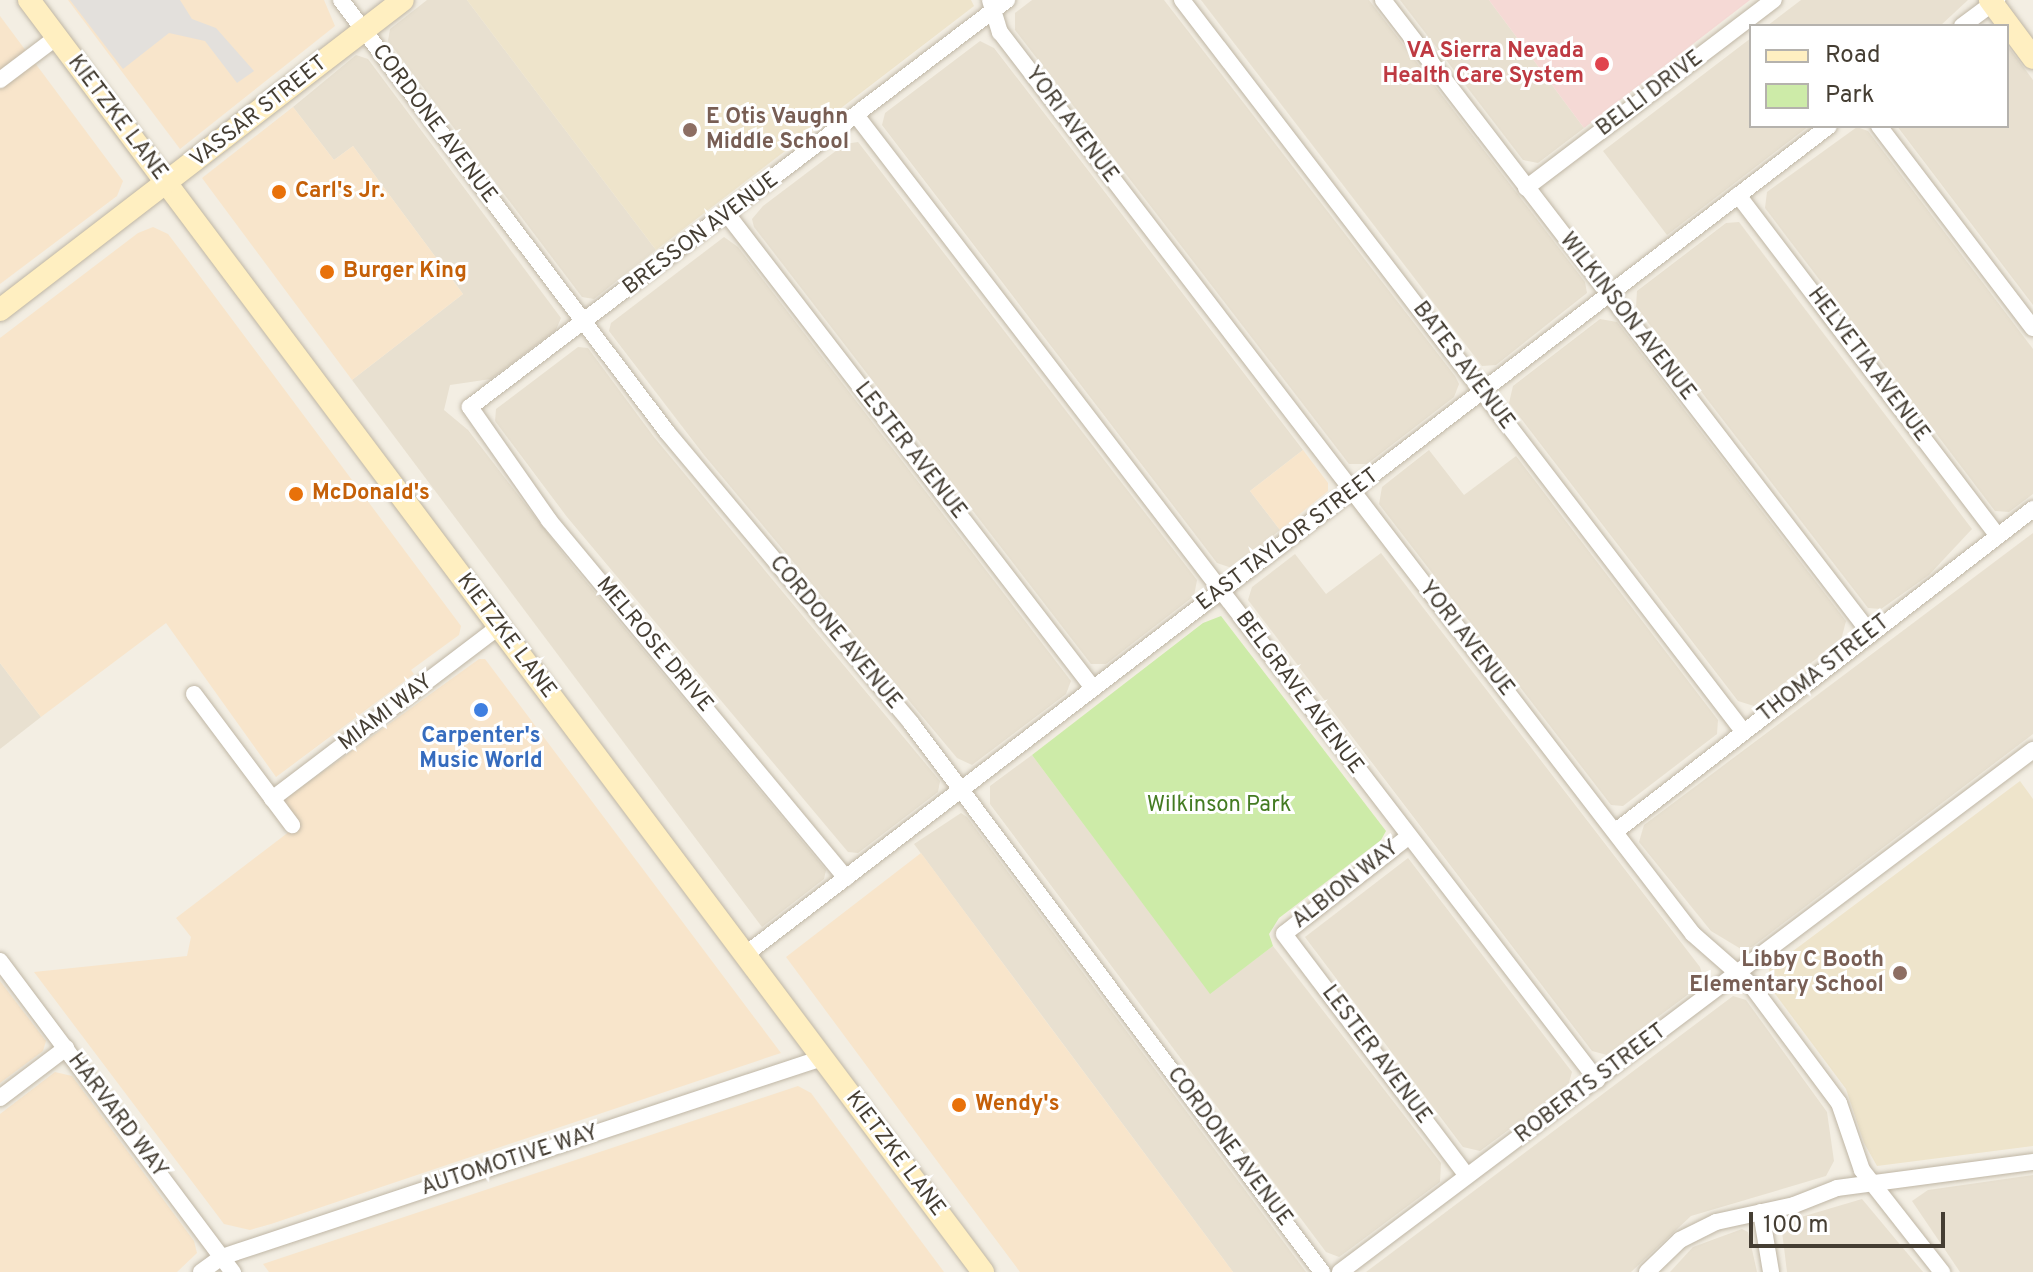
<!DOCTYPE html>
<html>
<head>
<meta charset="utf-8">
<style>
	body { margin:0 }
	#map { position:relative; width:2033px; height:1272px; overflow:hidden; background:#f3eee3; font-family:Overpass,sans-serif }
	div>[style] { position:absolute }
	.residential>* { inset:0; background:#e8e0d0 }
	.commercial>* { inset:0; background:#f8e5cb }
	.education>* { inset:0; background:#eee4cb }
	.medical>* { inset:0; background:#f5d9d5 }
	.green>* { inset:0; background:#cdeba8 }
	.parking>* { inset:0; background:#e3e0dc }
	.roads { filter:drop-shadow(0 0 2px #bfb6a5) drop-shadow(0 0 2px #bfb6a5) }
	.street>* { height:16px; margin:-8px; padding:0 8px; transform-origin:8px; border-radius:8px; background:#fff }
	.secondary>* { height:22px; margin:-11px; padding:0 11px; transform-origin:11px; border-radius:11px; background:#ffefc1 }
	.dots>* { width:22px; height:22px; translate:-50% -50%; box-sizing:border-box; border:4px solid #fff; border-radius:50% }
	span { translate:-50% -50%; white-space:nowrap; text-align:center; line-height:1.15; -webkit-text-stroke:6px #fff; paint-order:stroke }
	.health-label { font-size:22px; color:#be3a42; font-weight:700 }
	.right { translate:-100% -50%; text-align:right }
	.street-label { font-size:22px; color:#453e33 }
	.education-label { font-size:22px; color:#785e54; font-weight:700 }
	.left { translate:0 -50%; text-align:left }
	.food-label { font-size:22px; color:#c56008; font-weight:700 }
	.shop-label { font-size:22px; color:#366cbe; font-weight:700 }
	.park-label { font-size:22px; color:#447b22 }
	.legend { position:absolute; left:1749px; top:24px; width:260px; height:104px; box-sizing:border-box; background:#fff; border:2px solid #b5b2ad; margin:0; padding:10px 14px; list-style:none; font-size:24px; color:#453e33 }
	.legend li { display:flex; align-items:center; gap:16px; height:40px }
	.legend b { width:40px; border:2px solid #b5b2ad }
	.scale { position:absolute; left:1749px; top:1212px; width:196px; height:36px; box-sizing:border-box; border:4px solid #453e33; border-top:0; padding-left:10px; font-size:24px; line-height:28px; white-space:nowrap; color:#453e33; -webkit-text-stroke:6px #fff; paint-order:stroke }
</style>
</head>
<body>
<div id="map">
	<div class="residential">
		<div style="clip-path:polygon(427px 0,467px 0,656px 250px,594px 299px,582px 297px,388px 41px,390px 29px)"></div>
		<div style="clip-path:polygon(1032px 0,1164px 0,1455px 376px,1459px 384px,1454px 397px,1367px 464px,1349px 464px,1015px 30px,1015px 13px)"></div>
		<div style="clip-path:polygon(1201px 0,1369px 0,1585px 282px,1587px 293px,1496px 365px,1482px 366px)"></div>
		<div style="clip-path:polygon(1400px 0,1489px 0,1584px 128px,1538px 163px,1523px 160px)"></div>
		<div style="clip-path:polygon(1801px 0,1968px 0,1940px 26px,1767px 26px)"></div>
		<div style="clip-path:polygon(1751px 38px,1751px 126px,1809px 126px,1667px 235px,1603px 151px)"></div>
		<div style="clip-path:polygon(980px 41px,994px 48px,1303px 450px,1250px 491px,1280px 530px,1232px 568px,1217px 563px,882px 125px,885px 113px)"></div>
		<div style="clip-path:polygon(2007px 45px,2033px 80px,2033px 305px,1897px 126px,2007px 126px)"></div>
		<div style="clip-path:polygon(356px 55px,368px 59px,561px 318px,556px 330px,491px 379px,450px 385px,444px 410px,468px 430px,573px 566px,826px 870px,824px 879px,762px 927px,352px 380px,463px 294px,353px 146px,334px 160px,293px 107px)"></div>
		<div style="clip-path:polygon(1857px 127px,1868px 131px,2033px 349px,2033px 494px,2009px 512px,1995px 511px,1765px 208px,1767px 192px)"></div>
		<div style="clip-path:polygon(858px 142px,1197px 580px,1194px 596px,1106px 664px,1091px 664px,754px 227px,752px 219px,763px 206px,845px 144px)"></div>
		<div style="clip-path:polygon(1739px 222px,1972px 529px,1929px 575px,1881px 609px,1868px 608px,1636px 307px,1637px 291px,1726px 223px)"></div>
		<div style="clip-path:polygon(724px 237px,738px 247px,1071px 681px,1066px 694px,972px 765px,957px 758px,704px 455px,609px 331px,611px 323px)"></div>
		<div style="clip-path:polygon(1600px 319px,1617px 322px,1846px 621px,1841px 640px,1754px 706px,1738px 701px,1509px 403px,1513px 386px)"></div>
		<div style="clip-path:polygon(578px 347px,588px 348px,654px 437px,940px 781px,938px 792px,858px 853px,848px 852px,567px 517px,495px 421px,496px 409px)"></div>
		<div style="clip-path:polygon(1429px 450px,1464px 495px,1516px 456px,1718px 720px,1717px 734px,1623px 806px,1611px 805px,1379px 504px,1382px 487px)"></div>
		<div style="clip-path:polygon(2033px 533px,2033px 734px,1752px 947px,1741px 949px,1711px 931px,1639px 842px,1644px 825px)"></div>
		<div style="clip-path:polygon(1381px 553px,1700px 967px,1704px 980px,1698px 987px,1607px 1055px,1592px 1051px,1248px 600px,1252px 587px,1295px 554px,1326px 594px)"></div>
		<div style="clip-path:polygon(0 663px,41px 717px,0 749px)"></div>
		<div style="clip-path:polygon(1032px 755px,1210px 993px,1273px 946px,1441px 1163px,1440px 1182px,1346px 1252px,1339px 1257px,1326px 1252px,990px 804px,990px 786px)"></div>
		<div style="clip-path:polygon(961px 813px,967px 817px,1306px 1272px,1233px 1272px,914px 844px)"></div>
		<div style="clip-path:polygon(1408px 858px,1572px 1072px,1568px 1086px,1480px 1151px,1463px 1147px,1305px 937px)"></div>
		<div style="clip-path:polygon(1733px 996px,1746px 1000px,1827px 1112px,1834px 1161px,1826px 1176px,1691px 1216px,1631px 1272px,1366px 1272px)"></div>
		<div style="clip-path:polygon(2033px 1175px,2033px 1272px,1960px 1272px,1912px 1201px,1928px 1190px)"></div>
		<div style="clip-path:polygon(1862px 1199px,1923px 1272px,1787px 1272px,1781px 1223px)"></div>
		<div style="clip-path:polygon(1742px 1229px,1748px 1232px,1757px 1272px,1670px 1272px,1693px 1247px)"></div>
	</div>
	<div class="commercial">
		<div style="clip-path:polygon(68px 0,324px 0,335px 26px,180px 149px)"></div>
		<div style="clip-path:polygon(0 16px,123px 181px,117px 196px,0 284px)"></div>
		<div style="clip-path:polygon(293px 107px,334px 160px,353px 146px,463px 294px,352px 380px,202px 178px)"></div>
		<div style="clip-path:polygon(153px 227px,168px 234px,184px 255px,461px 626px,459px 635px,411px 670px,414px 674px,276px 777px,166px 623px,41px 717px,0 663px,0 338px,138px 233px)"></div>
		<div style="clip-path:polygon(1303px 450px,1328px 483px,1328px 491px,1280px 530px,1250px 491px)"></div>
		<div style="clip-path:polygon(479px 659px,485px 659px,781px 1053px,271px 1224px,250px 1230px,224px 1224px,34px 972px,187px 956px,191px 937px,176px 918px,298px 825px,281px 802px)"></div>
		<div style="clip-path:polygon(921px 853px,1039px 1012px,1233px 1272px,1020px 1272px,943px 1169px,786px 957px)"></div>
		<div style="clip-path:polygon(0 981px,46px 1041px,43px 1051px,0 1083px)"></div>
		<div style="clip-path:polygon(55px 1072px,72px 1076px,194px 1241px,197px 1253px,177px 1272px,0 1272px,0 1114px)"></div>
		<div style="clip-path:polygon(798px 1086px,811px 1093px,944px 1272px,269px 1272px,263px 1264px)"></div>
	</div>
	<div class="education">
		<div style="clip-path:polygon(467px 0,971px 0,974px 6px,656px 250px)"></div>
		<div style="clip-path:polygon(2020px 781px,2033px 799px,2033px 1146px,1877px 1166px,1864px 1143px,1846px 1089px,1770px 987px,1769px 969px)"></div>
	</div>
	<div class="medical">
		<div style="clip-path:polygon(1489px 0,1750px 0,1584px 128px)"></div>
	</div>
	<div class="green">
		<div style="clip-path:polygon(1221px 616px,1386px 831px,1381px 840px,1279px 918px,1269px 934px,1273px 946px,1210px 994px,1032px 755px,1203px 623px)"></div>
	</div>
	<div class="parking">
		<div style="clip-path:polygon(70px 0,180px 0,192px 19px,216px 28px,254px 71px,237px 83px,205px 41px,169px 33px,123px 69px)"></div>
	</div>
	<div class="roads">
		<div class="street">
			<div style="left:341px;top:0;width:541px;rotate:52.96deg"></div>
			<div style="left:667px;top:432px;width:380px;rotate:50deg"></div>
			<div style="left:911px;top:723px;width:686px;rotate:53.18deg"></div>
			<div style="left:990px;top:0;width:34px;rotate:73deg"></div>
			<div style="left:1000px;top:32px;width:1137px;rotate:52.47deg"></div>
			<div style="left:1693px;top:934px;width:77px;rotate:41.3deg"></div>
			<div style="left:1751px;top:985px;width:147px;rotate:53.3deg"></div>
			<div style="left:1839px;top:1103px;width:71px;rotate:71.1deg"></div>
			<div style="left:1862px;top:1170px;width:130px;rotate:51.9deg"></div>
			<div style="left:1182px;top:0;width:921px;rotate:52.5deg"></div>
			<div style="left:1383px;top:0;width:799px;rotate:52.43deg"></div>
			<div style="left:1962px;top:26px;width:44px;rotate:-36.6deg"></div>
			<div style="left:0;top:80px;width:71px;rotate:-37deg"></div>
			<div style="left:856px;top:115px;width:1217px;rotate:52.48deg"></div>
			<div style="left:1879px;top:126px;width:254px;rotate:52.7deg"></div>
			<div style="left:1526px;top:188px;width:311px;rotate:-37.2deg"></div>
			<div style="left:1738px;top:195px;width:429px;rotate:52.7deg"></div>
			<div style="left:727px;top:214px;width:599px;rotate:52.33deg"></div>
			<div style="left:194px;top:694px;width:164px;rotate:53.2deg"></div>
			<div style="left:272px;top:799px;width:285px;rotate:-37.2deg"></div>
			<div style="left:1616px;top:831px;width:527px;rotate:-37.67deg"></div>
			<div style="left:1408px;top:837px;width:157px;rotate:142deg"></div>
			<div style="left:1284px;top:934px;width:303px;rotate:52.9deg"></div>
			<div style="left:846px;top:878px;width:465px;rotate:-129.7deg"></div>
			<div style="left:549px;top:520px;width:138px;rotate:-125deg"></div>
			<div style="left:470px;top:407px;width:674px;rotate:-37.16deg"></div>
			<div style="left:746px;top:954px;width:1363px;rotate:-37.4deg"></div>
			<div style="left:0;top:961px;width:389px;rotate:53.2deg"></div>
			<div style="left:0;top:1098px;width:83px;rotate:-37.1deg"></div>
			<div style="left:1761px;top:1212px;width:61px;rotate:80.5deg"></div>
			<div style="left:201px;top:1272px;width:26px;rotate:-36deg"></div>
			<div style="left:222px;top:1257px;width:632px;rotate:-18.35deg"></div>
			<div style="left:1340px;top:1272px;width:868px;rotate:-36.99deg"></div>
			<div style="left:1647px;top:1272px;width:46px;rotate:-44.1deg"></div>
			<div style="left:1680px;top:1240px;width:40px;rotate:-26.6deg"></div>
			<div style="left:1716px;top:1222px;width:80px;rotate:-12.3deg"></div>
			<div style="left:1794px;top:1205px;width:46px;rotate:-21.6deg"></div>
			<div style="left:1837px;top:1188px;width:198px;rotate:-7.6deg"></div>
		</div>
		<div class="secondary">
			<div style="left:29px;top:0;width:1590px;rotate:53.13deg"></div>
			<div style="left:1990px;top:0;width:72px;rotate:53.4deg"></div>
			<div style="left:0;top:310px;width:508px;rotate:-37.57deg"></div>
		</div>
	</div>
	<div class="dots">
		<div style="left:1602px;top:64px;background:#e0444e"></div>
		<div style="left:690px;top:130px;background:#8d6e63"></div>
		<div style="left:279px;top:192px;background:#e8710a"></div>
		<div style="left:327px;top:272px;background:#e8710a"></div>
		<div style="left:296px;top:494px;background:#e8710a"></div>
		<div style="left:481px;top:710px;background:#3f7fe0"></div>
		<div style="left:1900px;top:973px;background:#8d6e63"></div>
		<div style="left:959px;top:1105px;background:#e8710a"></div>
	</div>
	<div class="health-label">
		<span class="right" style="left:1584px;top:64px">VA Sierra Nevada<br>Health Care System</span>
	</div>
	<div class="street-label">
		<span style="left:1650px;top:94px;rotate:-37deg">BELLI DRIVE</span>
		<span style="left:259px;top:112px;rotate:-38deg">VASSAR STREET</span>
		<span style="left:117px;top:118px;rotate:53deg">KIETZKE LANE</span>
		<span style="left:434px;top:124px;rotate:53deg">CORDONE AVENUE</span>
		<span style="left:1071px;top:125px;rotate:53deg">YORI AVENUE</span>
		<span style="left:701px;top:234px;rotate:-37deg">BRESSON AVENUE</span>
		<span style="left:1627px;top:317px;rotate:52deg">WILKINSON AVENUE</span>
		<span style="left:1868px;top:365px;rotate:53deg">HELVETIA AVENUE</span>
		<span style="left:1463px;top:366px;rotate:53deg">BATES AVENUE</span>
		<span style="left:910px;top:451px;rotate:52deg">LESTER AVENUE</span>
		<span style="left:1288px;top:540px;rotate:-37deg">EAST TAYLOR STREET</span>
		<span style="left:835px;top:633px;rotate:50deg">CORDONE AVENUE</span>
		<span style="left:506px;top:636px;rotate:53deg">KIETZKE LANE</span>
		<span style="left:1466px;top:639px;rotate:52deg">YORI AVENUE</span>
		<span style="left:654px;top:645px;rotate:50deg">MELROSE DRIVE</span>
		<span style="left:1824px;top:669px;rotate:-38deg">THOMA STREET</span>
		<span style="left:1299px;top:693px;rotate:53deg">BELGRAVE AVENUE</span>
		<span style="left:386px;top:713px;rotate:-37deg">MIAMI WAY</span>
		<span style="left:1346px;top:885px;rotate:-38deg">ALBION WAY</span>
		<span style="left:1376px;top:1055px;rotate:53deg">LESTER AVENUE</span>
		<span style="left:1591px;top:1084px;rotate:-37deg">ROBERTS STREET</span>
		<span style="left:117px;top:1116px;rotate:53deg">HARVARD WAY</span>
		<span style="left:1229px;top:1147px;rotate:53deg">CORDONE AVENUE</span>
		<span style="left:895px;top:1154px;rotate:53deg">KIETZKE LANE</span>
		<span style="left:510px;top:1161px;rotate:-18deg">AUTOMOTIVE WAY</span>
	</div>
	<div class="education-label">
		<span class="left" style="left:706px;top:130px">E Otis Vaughn<br>Middle School</span>
		<span class="right" style="left:1884px;top:973px">Libby C Booth<br>Elementary School</span>
	</div>
	<div class="food-label">
		<span class="left" style="left:295px;top:192px">Carl's Jr.</span>
		<span class="left" style="left:343px;top:272px">Burger King</span>
		<span class="left" style="left:312px;top:494px">McDonald's</span>
		<span class="left" style="left:975px;top:1105px">Wendy's</span>
	</div>
	<div class="shop-label">
		<span style="left:481px;top:749px">Carpenter's<br>Music World</span>
	</div>
	<div class="park-label">
		<span style="left:1219px;top:806px">Wilkinson Park</span>
	</div>
	<ul class="legend">
	<li><b style="height:10px;background:#ffefc1"></b>Road</li>
	<li><b style="height:22px;background:#cdeba8"></b>Park</li>
	</ul>
	<div class="scale">100 m</div>
</div>
</body>
</html>
